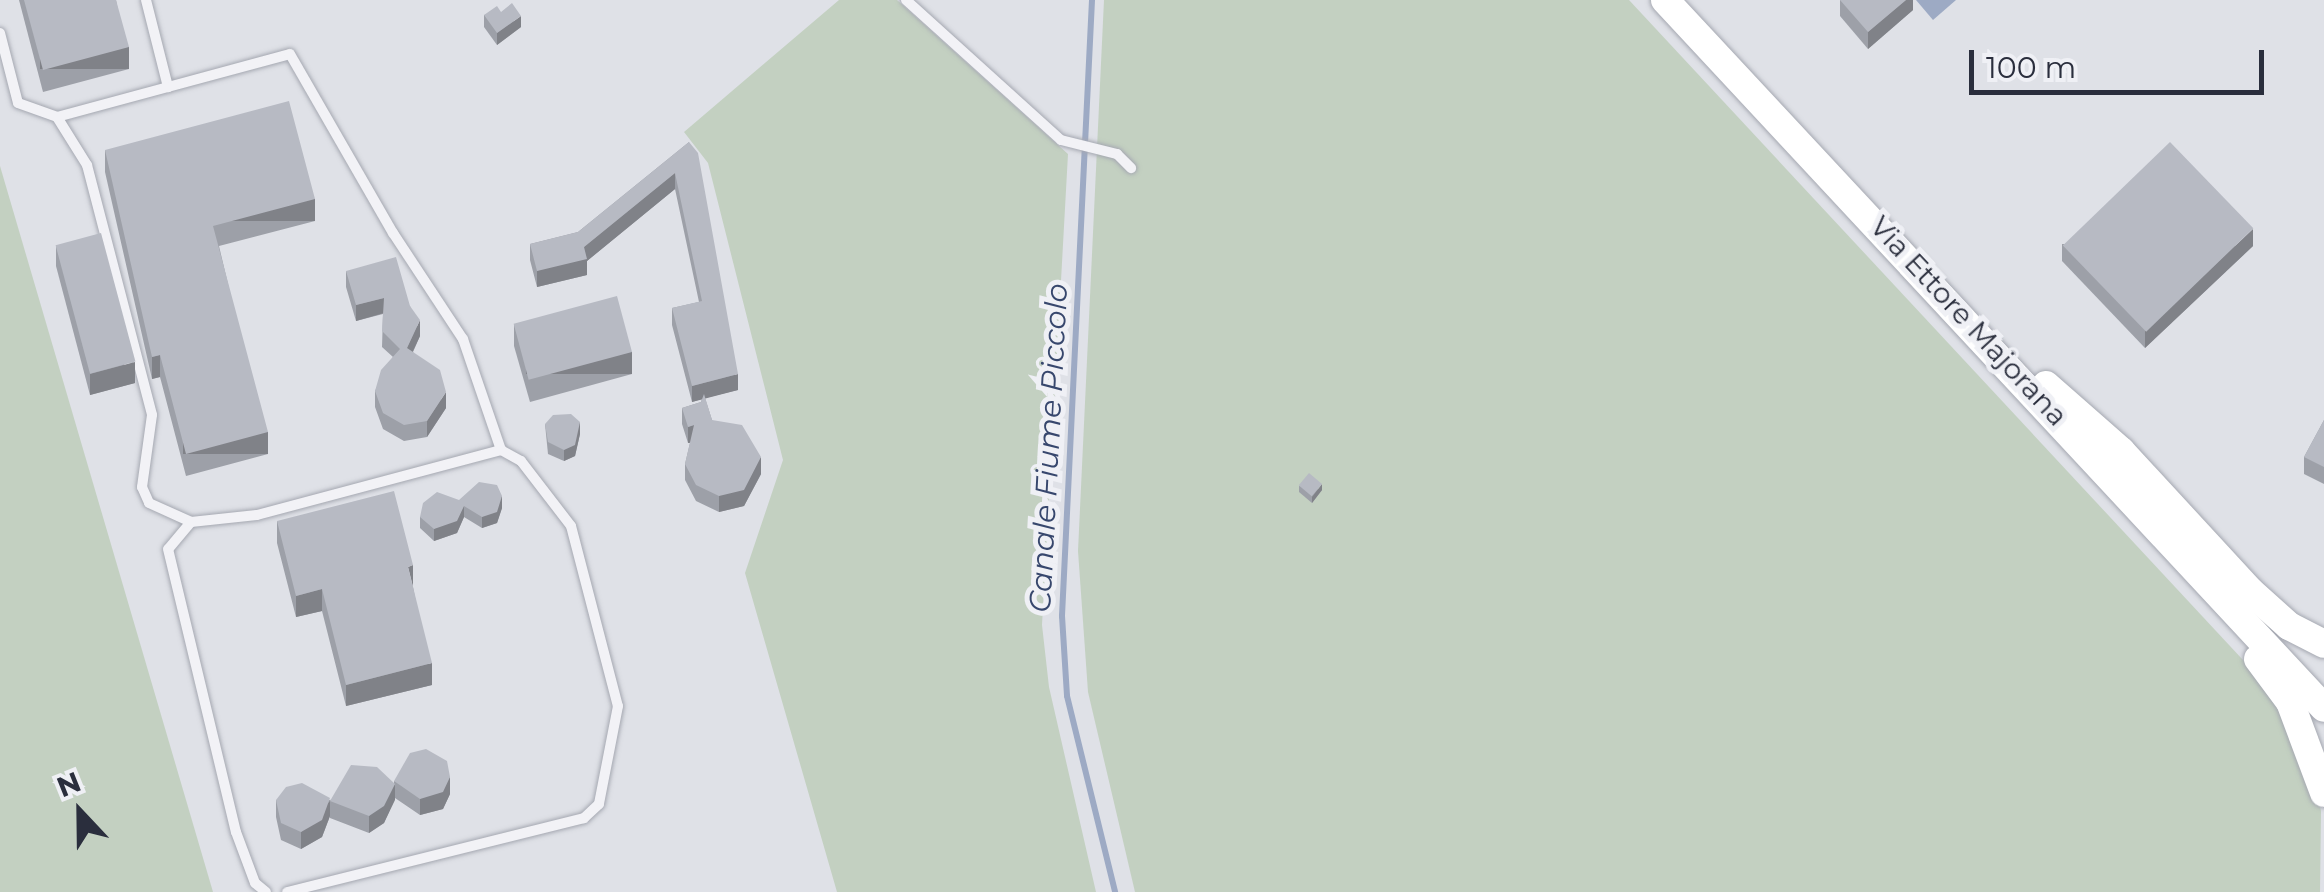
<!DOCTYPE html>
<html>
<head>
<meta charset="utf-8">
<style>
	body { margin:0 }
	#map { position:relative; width:2324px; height:892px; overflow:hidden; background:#dfe1e7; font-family:Montserrat,sans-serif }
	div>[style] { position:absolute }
	.green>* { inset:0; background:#c3d0c1 }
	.water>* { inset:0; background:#9daac4 }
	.stream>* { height:6px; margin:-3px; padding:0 3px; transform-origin:3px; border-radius:3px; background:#9daac4 }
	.roads { filter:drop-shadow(0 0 2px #a5a8b1) drop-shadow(0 0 2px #a5a8b1) }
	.service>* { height:10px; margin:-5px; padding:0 5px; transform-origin:5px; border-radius:5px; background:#f2f2f6 }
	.secondary>* { height:28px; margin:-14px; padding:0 14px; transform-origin:14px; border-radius:14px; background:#fff }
	.wall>* { inset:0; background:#9da0a8 }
	.shaded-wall>* { inset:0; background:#808288; transform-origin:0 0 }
	.building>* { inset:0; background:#b7bac3; transform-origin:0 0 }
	span { translate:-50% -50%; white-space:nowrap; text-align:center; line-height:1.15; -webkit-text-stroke:10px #eff0f5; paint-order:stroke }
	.street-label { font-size:28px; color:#2a2e3d }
	.water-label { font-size:30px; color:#37476d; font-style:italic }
	.north { position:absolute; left:30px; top:762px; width:100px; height:100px; -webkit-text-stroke:8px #eff0f5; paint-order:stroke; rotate:338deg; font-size:28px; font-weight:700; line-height:40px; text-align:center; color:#2a2e3d }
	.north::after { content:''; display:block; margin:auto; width:35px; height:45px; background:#2a2e3d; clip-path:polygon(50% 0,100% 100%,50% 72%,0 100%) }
	.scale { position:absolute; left:1969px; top:50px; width:295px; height:45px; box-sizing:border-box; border:5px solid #2a2e3d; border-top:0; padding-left:12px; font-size:30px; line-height:35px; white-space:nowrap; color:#2a2e3d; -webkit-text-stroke:8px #eff0f5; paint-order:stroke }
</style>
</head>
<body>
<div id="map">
	<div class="green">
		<div style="clip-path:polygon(839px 0,897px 0,1068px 154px,1042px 625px,1049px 687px,1096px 892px,837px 892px,745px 573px,783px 460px,708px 163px,684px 132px)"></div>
		<div style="clip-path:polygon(1104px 0,1629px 0,2283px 703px,2306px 753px,2321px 811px,2320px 892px,1135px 892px,1088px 692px,1078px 551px)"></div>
		<div style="clip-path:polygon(0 166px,213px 892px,0 892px)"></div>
	</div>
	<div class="water">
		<div style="clip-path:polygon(1916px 0,1956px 0,1933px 20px)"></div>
	</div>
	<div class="stream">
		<div style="left:1092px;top:0;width:617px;rotate:92.79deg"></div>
		<div style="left:1062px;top:616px;width:80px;rotate:86.4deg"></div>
		<div style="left:1067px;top:696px;width:202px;rotate:76.2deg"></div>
	</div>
	<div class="roads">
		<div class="service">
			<div style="left:146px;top:0;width:90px;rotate:75.8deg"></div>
			<div style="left:168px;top:87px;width:126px;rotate:-15.1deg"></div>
			<div style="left:290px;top:54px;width:207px;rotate:60.1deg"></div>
			<div style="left:393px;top:233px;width:127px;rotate:56.6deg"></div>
			<div style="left:463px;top:339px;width:117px;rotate:71.1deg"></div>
			<div style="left:906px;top:0;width:209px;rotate:42.1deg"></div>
			<div style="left:1061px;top:140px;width:58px;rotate:14deg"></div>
			<div style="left:1117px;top:154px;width:20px;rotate:45deg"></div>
			<div style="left:0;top:33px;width:72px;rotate:75.6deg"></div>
			<div style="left:18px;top:103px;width:41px;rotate:19.7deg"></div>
			<div style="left:57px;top:117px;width:57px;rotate:58deg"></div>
			<div style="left:87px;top:165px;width:258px;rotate:75.4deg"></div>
			<div style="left:152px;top:415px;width:73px;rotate:97.9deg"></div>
			<div style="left:142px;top:487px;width:17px;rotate:66deg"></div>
			<div style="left:149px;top:503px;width:46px;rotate:24.3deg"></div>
			<div style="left:191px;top:522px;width:66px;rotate:-6.1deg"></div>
			<div style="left:257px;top:515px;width:253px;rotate:-14.9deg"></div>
			<div style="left:501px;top:450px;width:23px;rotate:29deg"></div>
			<div style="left:521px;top:461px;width:82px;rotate:52.4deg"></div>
			<div style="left:571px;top:526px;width:186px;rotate:75.4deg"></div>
			<div style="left:618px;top:706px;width:100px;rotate:101deg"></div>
			<div style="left:599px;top:804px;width:21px;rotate:137deg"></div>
			<div style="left:584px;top:818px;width:306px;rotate:166deg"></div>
			<div style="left:57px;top:117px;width:115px;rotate:-15.1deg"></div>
			<div style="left:191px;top:522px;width:35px;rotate:130deg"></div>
			<div style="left:168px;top:549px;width:291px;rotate:76.5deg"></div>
			<div style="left:236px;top:832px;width:54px;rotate:69.6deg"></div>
			<div style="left:255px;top:883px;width:14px;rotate:39deg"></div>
		</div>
		<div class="secondary">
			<div style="left:1665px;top:0;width:967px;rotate:47.05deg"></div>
			<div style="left:2046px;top:385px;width:100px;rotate:41.3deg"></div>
			<div style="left:2121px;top:451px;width:190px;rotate:47.3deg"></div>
			<div style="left:2250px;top:591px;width:52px;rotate:41.9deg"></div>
			<div style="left:2289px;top:626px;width:39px;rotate:27deg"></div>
			<div style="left:2258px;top:659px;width:54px;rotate:53.3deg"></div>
			<div style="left:2290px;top:702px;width:97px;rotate:69.5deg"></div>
		</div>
	</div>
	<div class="wall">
		<div style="clip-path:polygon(19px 0,116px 0,129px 69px,43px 92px)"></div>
		<div style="clip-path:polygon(1840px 0,1913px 0,1913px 10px,1868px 49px,1840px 16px)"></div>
		<div style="clip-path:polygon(501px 12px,521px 27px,497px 45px,484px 27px,484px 15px)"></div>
		<div style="clip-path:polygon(689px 142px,738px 390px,705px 398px,712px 420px,761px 474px,744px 506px,719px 512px,696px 501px,685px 480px,685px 464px,690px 443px,688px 443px,682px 424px,682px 408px,701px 402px,702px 399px,692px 402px,672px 325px,672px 308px,699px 302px,675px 189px,587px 261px,587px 275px,537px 287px,530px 260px,530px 244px,578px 232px)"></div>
		<div style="clip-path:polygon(105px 150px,315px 221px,219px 246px,268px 454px,186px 476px,160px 377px,152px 379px,105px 172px)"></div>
		<div style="clip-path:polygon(2062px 244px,2253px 246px,2145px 348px,2062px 261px)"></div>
		<div style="clip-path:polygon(56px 245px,135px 383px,90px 395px,56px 266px)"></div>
		<div style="clip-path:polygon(346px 271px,410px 306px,420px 336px,413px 352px,446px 408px,427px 437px,404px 441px,383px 429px,375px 407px,375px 391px,393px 357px,382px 347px,383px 314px,356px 321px,346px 287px)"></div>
		<div style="clip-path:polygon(514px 324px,632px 374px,530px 402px,514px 346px)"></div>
		<div style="clip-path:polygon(2324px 420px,2324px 484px,2304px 474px,2304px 457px)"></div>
		<div style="clip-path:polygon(545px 424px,580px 434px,575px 456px,564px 461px,548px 454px)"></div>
		<div style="clip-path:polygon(1299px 486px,1322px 490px,1312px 503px,1299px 492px)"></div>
		<div style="clip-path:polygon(459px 500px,502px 508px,497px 523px,482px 528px,464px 517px,457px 533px,434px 541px,420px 528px,420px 517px)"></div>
		<div style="clip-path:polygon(277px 521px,413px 587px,432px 685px,346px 706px,322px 611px,296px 617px,277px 543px)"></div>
		<div style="clip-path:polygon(394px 781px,450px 794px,443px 809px,420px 815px,395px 798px,384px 823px,369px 833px,330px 818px,330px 816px,322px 837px,301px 849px,281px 840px,276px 817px,276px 800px,330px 800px,394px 783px)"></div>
	</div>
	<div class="shaded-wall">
		<div style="clip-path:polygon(1906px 0,1913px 0,1913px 10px,1868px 49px,1868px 32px)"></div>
		<div style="clip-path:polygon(521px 16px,521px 27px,497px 45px,497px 33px)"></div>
		<div style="left:129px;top:47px;width:22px;height:89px;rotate:90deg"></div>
		<div style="clip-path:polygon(675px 173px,675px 189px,587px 261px,587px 275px,537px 287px,537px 271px,584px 247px)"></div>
		<div style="left:315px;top:199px;width:22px;height:106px;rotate:90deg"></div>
		<div style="clip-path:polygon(2253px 229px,2253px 246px,2145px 348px,2145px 331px)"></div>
		<div style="clip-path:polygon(384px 298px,384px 313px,356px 321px,356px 305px)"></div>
		<div style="clip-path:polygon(420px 320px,420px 336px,407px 364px,407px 348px)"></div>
		<div style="left:632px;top:352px;width:22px;height:106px;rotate:90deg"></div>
		<div style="clip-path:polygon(160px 355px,160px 377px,152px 379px,152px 357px)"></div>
		<div style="clip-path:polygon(135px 362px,135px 383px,90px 395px,90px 374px)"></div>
		<div style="clip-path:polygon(738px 374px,738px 390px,692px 402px,692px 386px)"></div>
		<div style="clip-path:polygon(446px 392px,446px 408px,427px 437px,427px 421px)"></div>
		<div style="clip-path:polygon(580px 422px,580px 434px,575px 456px,564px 461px,564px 450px)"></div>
		<div style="clip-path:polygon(694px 425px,694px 442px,688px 443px,688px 427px)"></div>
		<div style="left:268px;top:432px;width:22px;height:85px;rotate:90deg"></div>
		<div style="clip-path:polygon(761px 457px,761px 474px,744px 506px,719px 512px,719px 496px)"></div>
		<div style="clip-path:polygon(1322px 484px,1322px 490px,1312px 503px,1312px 497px)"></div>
		<div style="clip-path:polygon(502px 496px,502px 508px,497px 523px,482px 528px,482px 517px)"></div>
		<div style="clip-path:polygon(464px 506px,464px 517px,457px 533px,434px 541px,434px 529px)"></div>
		<div style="clip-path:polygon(413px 565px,413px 587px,408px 567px)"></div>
		<div style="clip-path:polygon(322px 589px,322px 611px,296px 617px,296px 596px)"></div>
		<div style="clip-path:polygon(432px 663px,432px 685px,346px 706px,346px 685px)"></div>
		<div style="clip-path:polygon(450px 777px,450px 794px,443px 809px,420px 815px,420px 799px)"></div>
		<div style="clip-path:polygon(395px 784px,395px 800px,384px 823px,369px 833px,369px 816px)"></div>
		<div style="clip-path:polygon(330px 801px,330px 816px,322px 837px,301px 849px,301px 832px)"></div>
	</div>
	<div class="building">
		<div style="clip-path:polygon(24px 0,116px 0,129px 47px,43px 70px)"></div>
		<div style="clip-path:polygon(1840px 0,1906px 0,1868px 32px)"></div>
		<div style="clip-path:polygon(512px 3px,521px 16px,497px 33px,484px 15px,497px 6px,501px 12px)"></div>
		<div style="clip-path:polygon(289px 101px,315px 199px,213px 226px,268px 432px,186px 454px,160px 355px,152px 357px,105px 150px)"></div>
		<div style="clip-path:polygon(689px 142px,698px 153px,738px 374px,692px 386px,672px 308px,702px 301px,675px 173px,584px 247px,587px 259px,537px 271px,530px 244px,578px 232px)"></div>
		<div style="left:2170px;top:142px;width:120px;height:149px;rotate:46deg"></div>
		<div style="left:101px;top:233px;width:133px;height:47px;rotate:75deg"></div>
		<div style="clip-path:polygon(396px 257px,410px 306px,420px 320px,407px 348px,440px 370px,446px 392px,427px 421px,404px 425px,383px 413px,375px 391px,381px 370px,400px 349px,382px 331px,384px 298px,356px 305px,346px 271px)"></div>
		<div style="left:617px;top:296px;width:58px;height:107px;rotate:75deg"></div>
		<div style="clip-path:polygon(704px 394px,712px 420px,742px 425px,761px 457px,744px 490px,719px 496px,696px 485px,685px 464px,694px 425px,688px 427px,682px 408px,701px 402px)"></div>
		<div style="clip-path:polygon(571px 414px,580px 422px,575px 445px,564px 450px,548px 442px,545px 424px,553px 415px)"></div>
		<div style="clip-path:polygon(2324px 420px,2324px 467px,2304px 457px)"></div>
		<div style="left:1309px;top:473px;width:17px;height:16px;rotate:40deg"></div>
		<div style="clip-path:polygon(479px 482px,497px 485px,502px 496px,497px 512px,482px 517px,464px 506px,457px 521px,434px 529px,420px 517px,423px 503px,437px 492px,459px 500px)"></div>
		<div style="clip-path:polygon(394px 491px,413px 565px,408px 567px,432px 663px,346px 685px,322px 589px,296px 596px,277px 521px)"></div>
		<div style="clip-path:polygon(426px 749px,447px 761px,450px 777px,443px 792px,420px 799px,394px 781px,410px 753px)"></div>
		<div style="clip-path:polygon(351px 765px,377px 767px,395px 784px,384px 806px,369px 816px,330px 801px)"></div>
		<div style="clip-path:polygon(302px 783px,330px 798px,322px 820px,301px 832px,281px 823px,276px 800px,286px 787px)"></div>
	</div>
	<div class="street-label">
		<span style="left:1969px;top:321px;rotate:47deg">Via Ettore Majorana</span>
	</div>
	<div class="water-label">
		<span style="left:1049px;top:448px;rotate:-87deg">Canale Fiume Piccolo</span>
	</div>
	<div class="north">N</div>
	<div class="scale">100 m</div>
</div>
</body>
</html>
